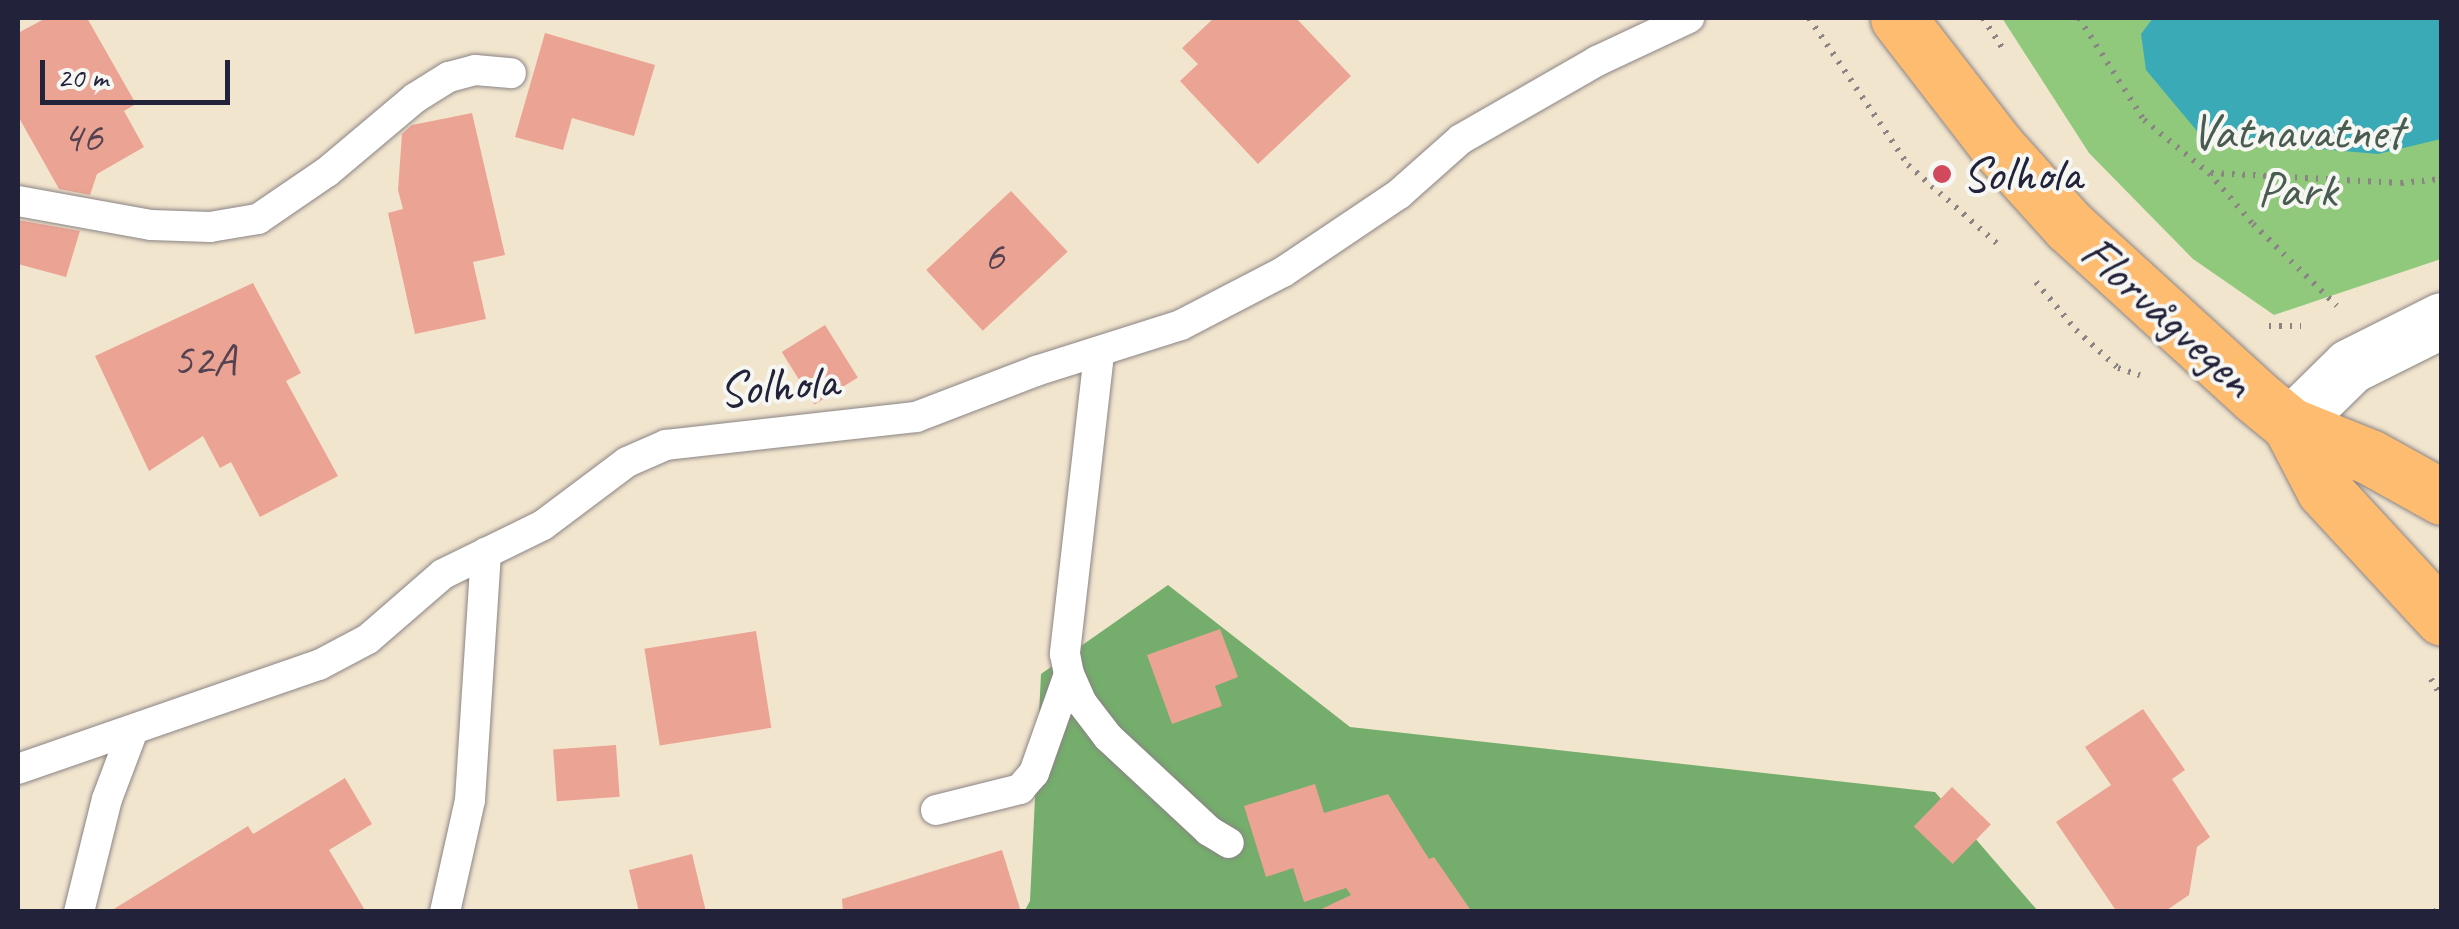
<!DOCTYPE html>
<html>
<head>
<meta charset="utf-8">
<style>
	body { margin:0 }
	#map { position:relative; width:2459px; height:929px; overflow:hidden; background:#f2e5ce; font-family:Caveat,sans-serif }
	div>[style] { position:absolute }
	.green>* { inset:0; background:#91c97c }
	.forest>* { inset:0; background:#74ad6c }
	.water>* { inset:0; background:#3aabb6 }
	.building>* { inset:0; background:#eba394; transform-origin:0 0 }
	.path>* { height:6px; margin-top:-3px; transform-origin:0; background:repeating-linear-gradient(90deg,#8a8484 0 2.5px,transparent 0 10.5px) }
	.roads { filter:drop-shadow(0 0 2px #8a8484) drop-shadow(0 0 2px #8a8484) }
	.service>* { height:30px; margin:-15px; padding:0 15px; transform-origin:15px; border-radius:15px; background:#fff }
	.minor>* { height:55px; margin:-27.5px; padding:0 27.5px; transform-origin:27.5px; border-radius:27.5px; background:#fff }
	.primary>* { height:55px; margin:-27.5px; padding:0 27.5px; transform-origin:27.5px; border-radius:27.5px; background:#febc70 }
	.dots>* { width:28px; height:28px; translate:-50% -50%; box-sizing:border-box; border:5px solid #f6f6f2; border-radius:50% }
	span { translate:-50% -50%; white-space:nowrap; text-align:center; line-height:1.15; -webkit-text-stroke:8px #f6f6f2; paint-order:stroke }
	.number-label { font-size:45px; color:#544251 }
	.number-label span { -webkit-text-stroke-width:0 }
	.park-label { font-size:50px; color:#495c52 }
	.poi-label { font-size:50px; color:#22223b }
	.left { translate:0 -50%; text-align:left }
	.street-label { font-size:50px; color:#22223b }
	.frame { position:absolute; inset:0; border:20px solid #22223b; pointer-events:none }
	.scale { position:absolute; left:40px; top:60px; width:190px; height:45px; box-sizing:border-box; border:5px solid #22223b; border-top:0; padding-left:12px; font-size:30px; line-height:35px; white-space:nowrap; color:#22223b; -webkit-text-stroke:8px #f6f6f2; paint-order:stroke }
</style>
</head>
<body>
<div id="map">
	<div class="green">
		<div style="clip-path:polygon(2002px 18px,2441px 18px,2441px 259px,2274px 315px,2193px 259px,2089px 153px)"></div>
	</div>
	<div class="forest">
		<div style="clip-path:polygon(1168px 585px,1350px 727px,1935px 792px,2038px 911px,1024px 912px,1030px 901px,1041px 674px)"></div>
	</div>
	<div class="water">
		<div style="clip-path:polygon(2153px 18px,2441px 18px,2441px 139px,2378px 154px,2274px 145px,2197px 131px,2146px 70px,2141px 34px)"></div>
	</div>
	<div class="building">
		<div style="clip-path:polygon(46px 18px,87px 18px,136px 104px,124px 111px,144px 147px,97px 174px,90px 195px,59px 189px,18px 116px,18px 33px)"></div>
		<div style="clip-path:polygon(1214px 18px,1296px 18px,1351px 76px,1258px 164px,1180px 81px,1198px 64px,1182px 48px)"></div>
		<div style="clip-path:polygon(545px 33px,655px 65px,634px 136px,572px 118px,563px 150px,515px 137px)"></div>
		<div style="clip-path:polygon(472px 113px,505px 255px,473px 262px,486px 319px,415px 334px,388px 213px,403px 209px,398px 190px,402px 134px,412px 125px)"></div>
		<div style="left:1011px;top:191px;width:83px;height:116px;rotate:47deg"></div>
		<div style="clip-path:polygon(18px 220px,80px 231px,66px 277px,18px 264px)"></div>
		<div style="clip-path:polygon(253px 283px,301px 373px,286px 381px,338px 476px,260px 517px,231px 462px,220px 468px,203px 436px,149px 471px,95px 356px)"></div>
		<div style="left:825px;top:325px;width:62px;height:51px;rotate:58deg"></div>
		<div style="clip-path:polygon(1220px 629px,1238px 677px,1215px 686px,1222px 706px,1172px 724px,1147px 655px)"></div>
		<div style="left:756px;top:631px;width:98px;height:113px;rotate:81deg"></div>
		<div style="clip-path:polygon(2143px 709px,2185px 770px,2172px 779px,2210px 837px,2197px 847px,2189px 895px,2164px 912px,2117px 912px,2056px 822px,2111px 785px,2085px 747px)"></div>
		<div style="left:616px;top:745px;width:52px;height:63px;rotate:86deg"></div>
		<div style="clip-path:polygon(345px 778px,372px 824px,329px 850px,366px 912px,109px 912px,248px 826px,253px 834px)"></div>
		<div style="clip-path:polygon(1315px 784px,1324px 813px,1388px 794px,1429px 859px,1434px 857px,1472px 912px,1315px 912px,1351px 895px,1346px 888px,1304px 902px,1293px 868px,1266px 877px,1244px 806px)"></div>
		<div style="left:1952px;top:787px;width:54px;height:55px;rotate:44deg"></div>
		<div style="clip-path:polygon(1002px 850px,1021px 912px,843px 912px,842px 899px)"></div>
		<div style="clip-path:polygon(692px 854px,706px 912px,639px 912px,629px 870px)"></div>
	</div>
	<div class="path">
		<div style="left:1809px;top:18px;width:177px;rotate:56deg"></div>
		<div style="left:1908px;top:165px;width:125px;rotate:41.4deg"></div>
		<div style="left:1983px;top:18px;width:37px;rotate:57deg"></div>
		<div style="left:2079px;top:18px;width:121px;rotate:57.5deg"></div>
		<div style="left:2144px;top:120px;width:84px;rotate:39.2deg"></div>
		<div style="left:2209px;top:173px;width:67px;rotate:49.2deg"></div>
		<div style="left:2253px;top:224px;width:117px;rotate:44.3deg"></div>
		<div style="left:2211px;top:173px;width:190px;rotate:3deg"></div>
		<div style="left:2401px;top:183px;width:41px;rotate:-5.6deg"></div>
		<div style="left:2036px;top:282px;width:62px;rotate:50.2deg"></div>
		<div style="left:2076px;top:330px;width:57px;rotate:42.1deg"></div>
		<div style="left:2118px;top:368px;width:23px;rotate:18deg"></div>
		<div style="left:2269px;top:326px;width:32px"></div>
		<div style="left:2431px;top:679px;width:22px;rotate:60deg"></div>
		<div style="left:2435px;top:912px;width:11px;rotate:-49deg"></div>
	</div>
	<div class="roads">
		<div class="service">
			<div style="left:18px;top:201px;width:135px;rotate:10.2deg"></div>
			<div style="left:151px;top:225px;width:59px;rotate:1.9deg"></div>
			<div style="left:210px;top:227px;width:49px;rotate:-9.5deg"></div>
			<div style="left:258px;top:219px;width:83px;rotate:-34.3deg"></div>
			<div style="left:327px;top:172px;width:115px;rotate:-40.1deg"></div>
			<div style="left:415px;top:98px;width:40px;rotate:-32deg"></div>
			<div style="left:449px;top:77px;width:27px;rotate:-15deg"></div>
			<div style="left:475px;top:70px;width:36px;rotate:5deg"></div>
			<div style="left:1099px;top:354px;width:302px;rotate:96.5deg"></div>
			<div style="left:1065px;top:654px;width:20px;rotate:79deg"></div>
			<div style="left:1069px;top:674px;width:32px;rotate:66deg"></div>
			<div style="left:1082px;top:703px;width:43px;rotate:52.6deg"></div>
			<div style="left:1108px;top:737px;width:138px;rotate:42.9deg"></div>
			<div style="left:1209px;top:831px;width:23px;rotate:31deg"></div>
			<div style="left:18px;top:769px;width:318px;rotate:-19.1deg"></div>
			<div style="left:319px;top:665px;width:55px;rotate:-28deg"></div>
			<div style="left:368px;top:639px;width:99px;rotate:-40.9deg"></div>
			<div style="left:443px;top:574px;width:111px;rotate:-26.1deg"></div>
			<div style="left:543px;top:525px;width:105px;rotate:-36.9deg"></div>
			<div style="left:627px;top:462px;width:43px;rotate:-23.6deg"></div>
			<div style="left:666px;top:445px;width:252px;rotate:-6.4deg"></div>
			<div style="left:916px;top:417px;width:129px;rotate:-21deg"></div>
			<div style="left:1036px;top:371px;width:152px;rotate:-17.6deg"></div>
			<div style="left:1181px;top:325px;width:115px;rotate:-27.5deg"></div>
			<div style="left:1283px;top:272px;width:140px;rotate:-33.9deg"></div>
			<div style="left:1399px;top:194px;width:83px;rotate:-41.6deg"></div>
			<div style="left:1461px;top:139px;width:157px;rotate:-29.8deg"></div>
			<div style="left:1597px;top:61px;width:102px;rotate:-25.1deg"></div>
			<div style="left:936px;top:810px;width:87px;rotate:-14deg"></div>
			<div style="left:1020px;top:789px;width:21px;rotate:-49deg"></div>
			<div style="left:1034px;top:773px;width:105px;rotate:-70.5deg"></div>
			<div style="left:79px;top:912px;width:116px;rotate:-76.1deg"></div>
			<div style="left:107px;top:799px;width:71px;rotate:-69.3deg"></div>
			<div style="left:445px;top:912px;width:115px;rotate:-77.4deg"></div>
			<div style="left:470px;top:800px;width:248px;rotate:-86.3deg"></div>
		</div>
		<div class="minor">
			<div style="left:2290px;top:425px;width:84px;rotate:-44.5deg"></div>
			<div style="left:2350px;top:366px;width:103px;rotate:-26.6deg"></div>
		</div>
		<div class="primary">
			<div style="left:1898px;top:18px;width:160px;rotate:52.3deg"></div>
			<div style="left:1996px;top:145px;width:109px;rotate:48deg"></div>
			<div style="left:2069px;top:226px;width:252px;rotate:42.4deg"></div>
			<div style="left:2255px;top:396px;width:45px;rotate:39.6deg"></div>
			<div style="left:2290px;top:425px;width:86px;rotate:21.8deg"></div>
			<div style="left:2370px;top:457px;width:82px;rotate:29.1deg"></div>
			<div style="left:2290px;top:425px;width:73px;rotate:62.4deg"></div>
			<div style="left:2324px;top:490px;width:174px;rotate:47.3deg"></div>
		</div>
	</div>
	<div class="dots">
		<div style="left:1942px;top:174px;background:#d1495b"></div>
	</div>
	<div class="number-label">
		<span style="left:82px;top:137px">46</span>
		<span style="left:994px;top:256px">6</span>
		<span style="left:204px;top:360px">52A</span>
	</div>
	<div class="park-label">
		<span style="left:2297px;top:160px">Vatnavatnet<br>Park</span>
	</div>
	<div class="poi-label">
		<span class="left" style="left:1962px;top:174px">Solhola</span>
	</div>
	<div class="street-label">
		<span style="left:2168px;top:316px;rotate:42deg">Florvågvegen</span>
		<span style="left:778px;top:385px;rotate:-5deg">Solhola</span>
	</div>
	<div class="frame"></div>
	<div class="scale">20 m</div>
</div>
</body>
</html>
